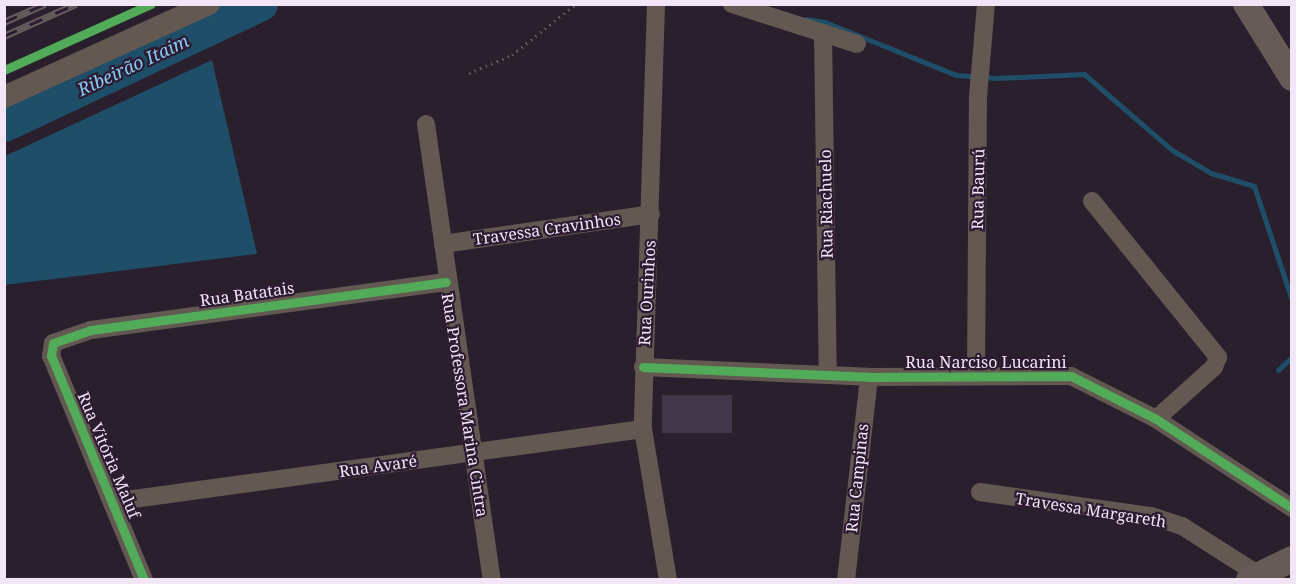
<!DOCTYPE html>
<html>
<head>
<meta charset="utf-8">
<style>
	body { margin:0 }
	#map { position:relative; width:1296px; height:584px; overflow:hidden; background:#2a202d; font-family:"Noto Serif",serif }
	div>[style] { position:absolute }
	.water>* { inset:0; background:#1f4e69 }
	.stream>* { height:5px; margin:-2.5px; padding:0 2.5px; transform-origin:2.5px; border-radius:2.5px; background:#1f4e69 }
	.river>* { height:33px; margin:-16.5px; padding:0 16.5px; transform-origin:16.5px; border-radius:16.5px; background:#1f4e69 }
	.building>* { inset:0; background:#41374b; transform-origin:0 0 }
	.path>* { height:3px; margin-top:-1.5px; transform-origin:0; background:repeating-linear-gradient(90deg,#635b5b 0 1.5px,transparent 0 6px) }
	.minor>* { height:18px; margin:-9px; padding:0 9px; transform-origin:9px; border-radius:9px; background:#635952 }
	.tertiary>* { height:22px; margin:-11px; padding:0 11px; transform-origin:11px; border-radius:11px; background:#635952 }
	.secondary>* { height:26px; margin:-13px; padding:0 13px; transform-origin:13px; border-radius:13px; background:#665b56 }
	.rail>* { height:7px; margin-top:-3.5px; transform-origin:0; background:repeating-linear-gradient(90deg,#2d1b32 0 14px,#665d5e 0 28px); box-sizing:border-box; border-block:2px solid #665d5e }
	.cycleway>* { height:9px; margin:-4.5px; padding:0 4.5px; transform-origin:4.5px; border-radius:4.5px; background:#51ab58 }
	span { translate:-50% -50%; white-space:nowrap; text-align:center; line-height:1.15; -webkit-text-stroke:4.5px #2d1b32; paint-order:stroke }
	.street-label { font-size:16px; color:#f2e5f5 }
	.water-label { font-size:18px; color:#87caf5; font-style:italic }
	.frame { position:absolute; inset:0; border:6px solid #f2e5f5; pointer-events:none }
</style>
</head>
<body>
<div id="map">
	<div class="water">
		<div style="clip-path:polygon(212px 60px,257px 254px,5px 285px,5px 156px)"></div>
	</div>
	<div class="stream">
		<div style="left:806px;top:19px;width:19px;rotate:9deg"></div>
		<div style="left:825px;top:22px;width:141px;rotate:22deg"></div>
		<div style="left:956px;top:75px;width:41px;rotate:4.2deg"></div>
		<div style="left:997px;top:78px;width:87px;rotate:-2.6deg"></div>
		<div style="left:1084px;top:74px;width:116px;rotate:40.8deg"></div>
		<div style="left:1172px;top:150px;width:45px;rotate:30.5deg"></div>
		<div style="left:1211px;top:173px;width:45px;rotate:16.8deg"></div>
		<div style="left:1254px;top:186px;width:120px;rotate:71.6deg"></div>
		<div style="left:1278px;top:370px;width:19px;rotate:-43deg"></div>
	</div>
	<div class="river">
		<div style="left:4px;top:125px;width:284px;rotate:-25.2deg"></div>
	</div>
	<div class="building">
		<div style="left:732px;top:395px;width:38px;height:70px;rotate:90deg"></div>
	</div>
	<div class="path">
		<div style="left:469px;top:73px;width:47px;rotate:-22.7deg"></div>
		<div style="left:512px;top:55px;width:82px;rotate:-38.6deg"></div>
	</div>
	<div class="minor">
		<div style="left:656px;top:4px;width:425px;rotate:91.8deg"></div>
		<div style="left:643px;top:429px;width:153px;rotate:80.6deg"></div>
		<div style="left:732px;top:4px;width:131px;rotate:17.7deg"></div>
		<div style="left:823px;top:33px;width:342px;rotate:89.2deg"></div>
		<div style="left:426px;top:124px;width:461px;rotate:81.8deg"></div>
		<div style="left:1092px;top:201px;width:201px;rotate:51.1deg"></div>
		<div style="left:1218px;top:357px;width:11px;rotate:112deg"></div>
		<div style="left:1214px;top:367px;width:78px;rotate:138.1deg"></div>
		<div style="left:443px;top:244px;width:210px;rotate:-8.2deg"></div>
		<div style="left:643px;top:367px;width:226px;rotate:2.5deg"></div>
		<div style="left:869px;top:377px;width:202px;rotate:-0.3deg"></div>
		<div style="left:1071px;top:376px;width:95px;rotate:26.8deg"></div>
		<div style="left:1156px;top:419px;width:163px;rotate:33.2deg"></div>
		<div style="left:976px;top:375px;width:278px;rotate:-89.6deg"></div>
		<div style="left:978px;top:97px;width:93px;rotate:-85.1deg"></div>
		<div style="left:980px;top:492px;width:173px;rotate:8deg"></div>
		<div style="left:1151px;top:516px;width:33px;rotate:18deg"></div>
		<div style="left:1182px;top:526px;width:91px;rotate:32.5deg"></div>
		<div style="left:112px;top:502px;width:536px;rotate:-7.83deg"></div>
		<div style="left:144px;top:580px;width:243px;rotate:-112.5deg"></div>
		<div style="left:51px;top:356px;width:13px;rotate:-81deg"></div>
		<div style="left:53px;top:343px;width:40px;rotate:-18.9deg"></div>
		<div style="left:91px;top:330px;width:358px;rotate:-7.7deg"></div>
		<div style="left:846px;top:580px;width:204px;rotate:-83.5deg"></div>
	</div>
	<div class="tertiary">
		<div style="left:4px;top:97px;width:225px;rotate:-24.4deg"></div>
	</div>
	<div class="secondary">
		<div style="left:1246px;top:4px;width:87px;rotate:58.1deg"></div>
		<div style="left:1249px;top:580px;width:48px;rotate:-26deg"></div>
	</div>
	<div class="rail">
		<div style="left:4px;top:22px;width:45px;rotate:-23.7deg"></div>
		<div style="left:4px;top:36px;width:79px;rotate:-24deg"></div>
	</div>
	<div class="cycleway">
		<div style="left:4px;top:70px;width:161px;rotate:-24.2deg"></div>
		<div style="left:643px;top:367px;width:226px;rotate:2.5deg"></div>
		<div style="left:869px;top:377px;width:202px;rotate:-0.3deg"></div>
		<div style="left:1071px;top:376px;width:95px;rotate:26.8deg"></div>
		<div style="left:1156px;top:419px;width:163px;rotate:33.2deg"></div>
		<div style="left:144px;top:580px;width:243px;rotate:-112.5deg"></div>
		<div style="left:51px;top:356px;width:13px;rotate:-81deg"></div>
		<div style="left:53px;top:343px;width:40px;rotate:-18.9deg"></div>
		<div style="left:91px;top:330px;width:358px;rotate:-7.7deg"></div>
	</div>
	<div class="street-label">
		<span style="left:978px;top:189px;rotate:-89deg">Rua Baurú</span>
		<span style="left:826px;top:204px;rotate:-91deg">Rua Riachuelo</span>
		<span style="left:547px;top:229px;rotate:-8deg">Travessa Cravinhos</span>
		<span style="left:647px;top:293px;rotate:-87deg">Rua Ourinhos</span>
		<span style="left:247px;top:294px;rotate:-8deg">Rua Batatais</span>
		<span style="left:986px;top:362px">Rua Narciso Lucarini</span>
		<span style="left:465px;top:405px;rotate:81deg">Rua Professora Marina Cintra</span>
		<span style="left:109px;top:455px;rotate:67deg">Rua Vitória Maluf</span>
		<span style="left:378px;top:466px;rotate:-8deg">Rua Avaré</span>
		<span style="left:857px;top:478px;rotate:-84deg">Rua Campinas</span>
		<span style="left:1091px;top:510px;rotate:9deg">Travessa Margareth</span>
	</div>
	<div class="water-label">
		<span style="left:133px;top:65px;rotate:-25deg">Ribeirão Itaim</span>
	</div>
	<div class="frame"></div>
</div>
</body>
</html>
